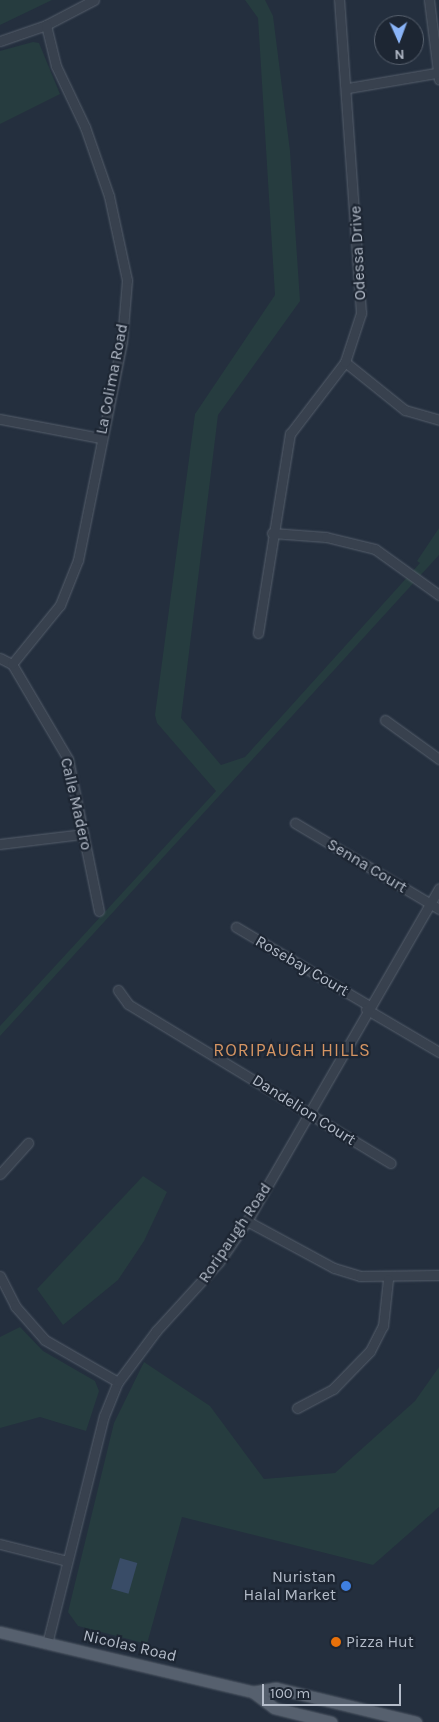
<!DOCTYPE html>
<html>
<head>
<meta charset="utf-8">
<style>
	body { margin:0 }
	#map { position:relative; width:439px; height:1722px; overflow:hidden; background:#242f3e; font-family:Karla,sans-serif }
	div>[style] { position:absolute }
	.green>* { inset:0; background:#263c3f }
	.water>* { inset:0; background:#394c67; transform-origin:0 0 }
	.roads { filter:drop-shadow(0 0 1px #565f6c) drop-shadow(0 0 1px #565f6c) }
	.minor>* { height:9px; margin:-4.5px; padding:0 4.5px; transform-origin:4.5px; border-radius:4.5px; background:#38414e }
	.major>* { height:11px; margin:-5.5px; padding:0 5.5px; transform-origin:5.5px; border-radius:5.5px; background:#56606e }
	.dots>* { width:14px; height:14px; translate:-50% -50%; box-sizing:border-box; border:2px solid #1d2633; border-radius:50% }
	span { translate:-50% -50%; white-space:nowrap; text-align:center; line-height:1.15; -webkit-text-stroke:4.5px #1d2633; paint-order:stroke }
	.street-label { font-size:16px; color:#b4bcc9 }
	.poi-label { font-size:16px; color:#b4bcc9 }
	.right { translate:-100% -50%; text-align:right }
	.left { translate:0 -50%; text-align:left }
	.neighbourhood-label { font-size:18px; color:#d59563; letter-spacing:1px }
	.north { position:absolute; left:374px; top:15px; width:50px; height:50px; box-sizing:border-box; background:#1d2633; border:1px solid #59626f; border-radius:50%; rotate:178deg; font-size:14px; font-weight:700; line-height:20px; text-align:center; color:#b4bcc9 }
	.north::after { content:''; display:block; margin:auto; width:18px; height:22px; background:#8ab4f8; clip-path:polygon(50% 0,100% 100%,50% 72%,0 100%) }
	.scale { position:absolute; left:262px; top:1684px; width:139px; height:22px; box-sizing:border-box; border:2px solid #b4bcc9; border-top:0; padding-left:6px; font-size:15px; line-height:18px; white-space:nowrap; color:#b4bcc9; -webkit-text-stroke:4px #1d2633; paint-order:stroke }
</style>
</head>
<body>
<div id="map">
	<div class="green">
		<div style="clip-path:polygon(0 0,52px 0,0 25px)"></div>
		<div style="clip-path:polygon(245px 0,265px 0,273px 16px,290px 151px,300px 301px,218px 415px,181px 718px,221px 765px,245px 757px,420px 563px,417px 561px,439px 528px,439px 555px,0 1036px,0 1026px,216px 791px,157px 723px,155px 715px,195px 414px,275px 295px,258px 18px)"></div>
		<div style="clip-path:polygon(33px 42px,39px 43px,60px 94px,0 124px,0 51px)"></div>
		<div style="clip-path:polygon(143px 1176px,167px 1192px,144px 1241px,118px 1280px,63px 1325px,37px 1289px)"></div>
		<div style="clip-path:polygon(20px 1327px,43px 1351px,95px 1381px,99px 1391px,86px 1431px,40px 1417px,0 1428px,0 1337px)"></div>
		<div style="clip-path:polygon(144px 1362px,210px 1406px,264px 1479px,335px 1473px,415px 1401px,439px 1367px,439px 1507px,373px 1565px,182px 1517px,147px 1644px,78px 1626px,68px 1612px,114px 1423px)"></div>
	</div>
	<div class="water">
		<div style="left:120px;top:1558px;width:18px;height:32px;rotate:16deg"></div>
	</div>
	<div class="roads">
		<div class="minor">
			<div style="left:429px;top:0;width:80px;rotate:82.8deg"></div>
			<div style="left:0;top:41px;width:49px;rotate:-19.2deg"></div>
			<div style="left:46px;top:25px;width:54px;rotate:-27.5deg"></div>
			<div style="left:348px;top:88px;width:89px;rotate:-9.7deg"></div>
			<div style="left:345px;top:362px;width:77px;rotate:38.7deg"></div>
			<div style="left:405px;top:410px;width:35px;rotate:16deg"></div>
			<div style="left:0;top:419px;width:103px;rotate:10.7deg"></div>
			<div style="left:272px;top:533px;width:54px;rotate:4.2deg"></div>
			<div style="left:326px;top:537px;width:50px;rotate:13.8deg"></div>
			<div style="left:375px;top:549px;width:79px;rotate:35.7deg"></div>
			<div style="left:258px;top:633px;width:202px;rotate:-80.9deg"></div>
			<div style="left:290px;top:434px;width:91px;rotate:-52.6deg"></div>
			<div style="left:345px;top:362px;width:52px;rotate:-71.9deg"></div>
			<div style="left:361px;top:313px;width:314px;rotate:-94deg"></div>
			<div style="left:0;top:658px;width:13px;rotate:27deg"></div>
			<div style="left:12px;top:664px;width:110px;rotate:59.5deg"></div>
			<div style="left:68px;top:759px;width:155px;rotate:78.5deg"></div>
			<div style="left:12px;top:664px;width:76px;rotate:-50.9deg"></div>
			<div style="left:60px;top:605px;width:48px;rotate:-68.2deg"></div>
			<div style="left:78px;top:560px;width:223px;rotate:-78.6deg"></div>
			<div style="left:122px;top:341px;width:61px;rotate:-85.3deg"></div>
			<div style="left:127px;top:280px;width:86px;rotate:-102.1deg"></div>
			<div style="left:109px;top:196px;width:73px;rotate:-109.2deg"></div>
			<div style="left:85px;top:127px;width:68px;rotate:-115.4deg"></div>
			<div style="left:56px;top:66px;width:42px;rotate:-103.7deg"></div>
			<div style="left:385px;top:720px;width:67px;rotate:35.8deg"></div>
			<div style="left:295px;top:823px;width:168px;rotate:30.8deg"></div>
			<div style="left:0;top:844px;width:84px;rotate:-6.9deg"></div>
			<div style="left:236px;top:927px;width:153px;rotate:30.6deg"></div>
			<div style="left:118px;top:990px;width:17px;rotate:54deg"></div>
			<div style="left:128px;top:1004px;width:307px;rotate:31.2deg"></div>
			<div style="left:366px;top:1009px;width:85px;rotate:30.5deg"></div>
			<div style="left:0;top:1174px;width:42px;rotate:-47.9deg"></div>
			<div style="left:247px;top:1221px;width:99px;rotate:28.4deg"></div>
			<div style="left:334px;top:1268px;width:27px;rotate:17deg"></div>
			<div style="left:360px;top:1276px;width:79px;rotate:-0.7deg"></div>
			<div style="left:0;top:1276px;width:34px;rotate:63deg"></div>
			<div style="left:15px;top:1306px;width:45px;rotate:48.6deg"></div>
			<div style="left:45px;top:1340px;width:84px;rotate:29.9deg"></div>
			<div style="left:297px;top:1408px;width:41px;rotate:-27.8deg"></div>
			<div style="left:333px;top:1389px;width:53px;rotate:-45.8deg"></div>
			<div style="left:370px;top:1351px;width:28px;rotate:-63deg"></div>
			<div style="left:383px;top:1326px;width:47px;rotate:-83.9deg"></div>
			<div style="left:0;top:1544px;width:69px;rotate:14.2deg"></div>
			<div style="left:47px;top:1644px;width:235px;rotate:-76deg"></div>
			<div style="left:104px;top:1416px;width:37px;rotate:-68deg"></div>
			<div style="left:118px;top:1382px;width:64px;rotate:-53.3deg"></div>
			<div style="left:156px;top:1331px;width:93px;rotate:-47.6deg"></div>
			<div style="left:219px;top:1262px;width:50px;rotate:-55.7deg"></div>
			<div style="left:247px;top:1221px;width:384px;rotate:-60deg"></div>
		</div>
		<div class="major">
			<div style="left:0;top:1632px;width:260px;rotate:13.3deg"></div>
			<div style="left:253px;top:1692px;width:23px;rotate:-10deg"></div>
			<div style="left:276px;top:1688px;width:144px;rotate:13.7deg"></div>
			<div style="left:253px;top:1692px;width:26px;rotate:37deg"></div>
			<div style="left:274px;top:1708px;width:59px;rotate:13.8deg"></div>
		</div>
	</div>
	<div class="dots">
		<div style="left:346px;top:1586px;background:#3f7fe0"></div>
		<div style="left:336px;top:1642px;background:#e8710a"></div>
	</div>
	<div class="street-label">
		<span style="left:358px;top:253px;rotate:-93deg">Odessa Drive</span>
		<span style="left:112px;top:379px;rotate:-79deg">La Colima Road</span>
		<span style="left:76px;top:804px;rotate:77deg">Calle Madero</span>
		<span style="left:367px;top:866px;rotate:31deg">Senna Court</span>
		<span style="left:302px;top:966px;rotate:30deg">Rosebay Court</span>
		<span style="left:304px;top:1110px;rotate:32deg">Dandelion Court</span>
		<span style="left:235px;top:1233px;rotate:-56deg">Roripaugh Road</span>
		<span style="left:130px;top:1646px;rotate:13deg">Nicolas Road</span>
	</div>
	<div class="poi-label">
		<span class="right" style="left:336px;top:1586px">Nuristan<br>Halal Market</span>
		<span class="left" style="left:346px;top:1642px">Pizza Hut</span>
	</div>
	<div class="neighbourhood-label">
		<span style="left:292px;top:1050px">RORIPAUGH HILLS</span>
	</div>
	<div class="north">N</div>
	<div class="scale">100 m</div>
</div>
</body>
</html>
